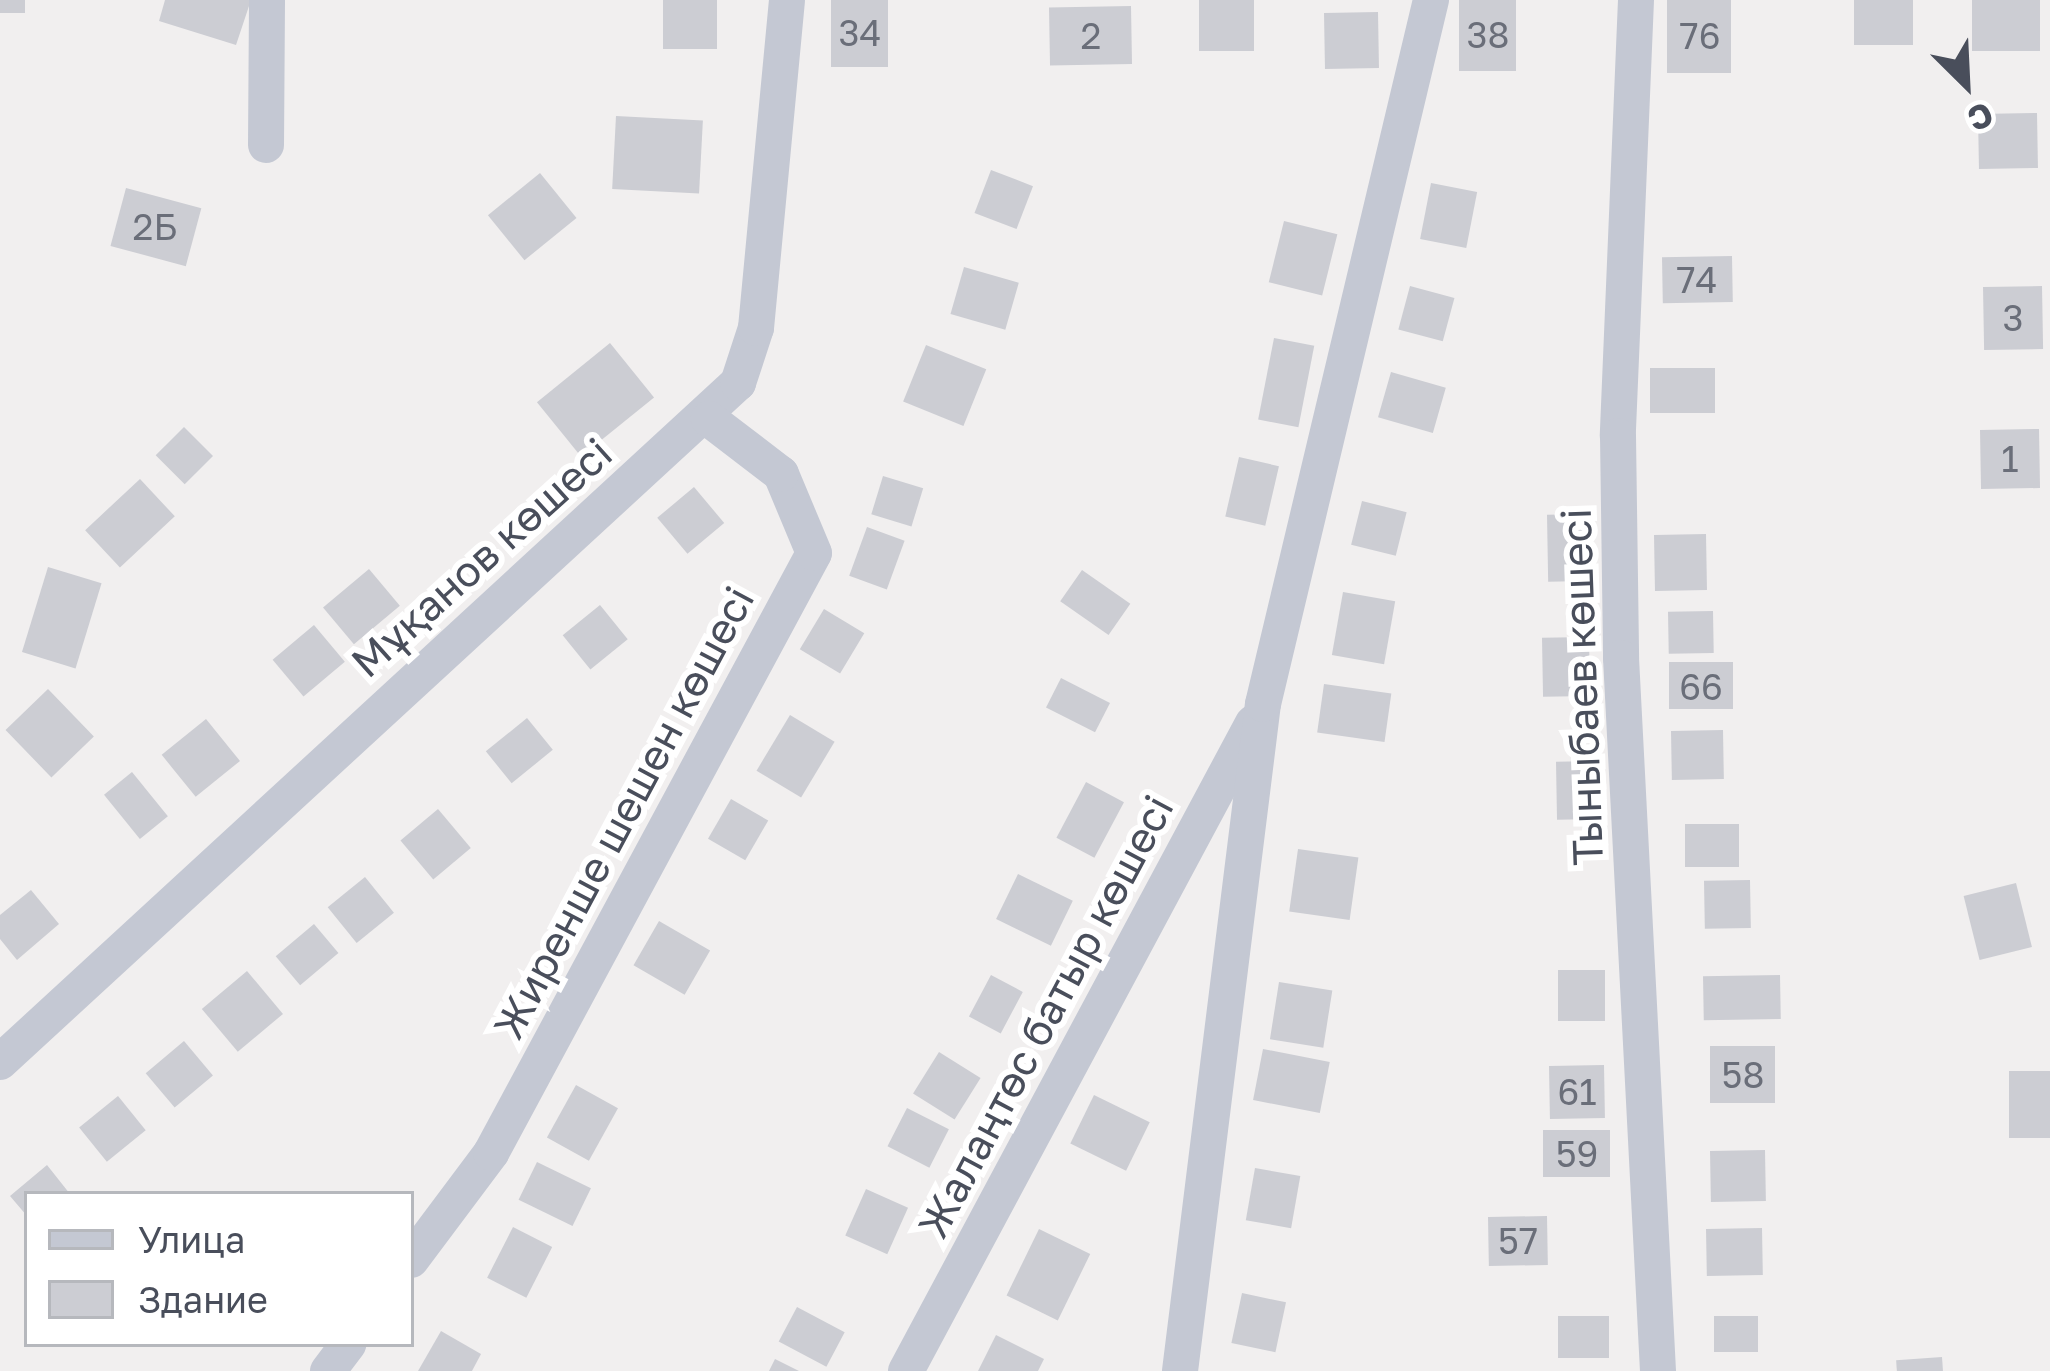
<!DOCTYPE html>
<html>
<head>
<meta charset="utf-8">
<style>
	body { margin:0 }
	#map { position:relative; width:2050px; height:1371px; overflow:hidden; background:#f1efef; font-family:"Golos Text",sans-serif }
	div>[style] { position:absolute }
	.building>* { inset:0; background:#cccdd3; transform-origin:0 0 }
	.minor>* { height:36px; margin:-18px; padding:0 18px; transform-origin:18px; border-radius:18px; background:#c4c8d3 }
	span { translate:-50% -50%; white-space:nowrap; text-align:center; line-height:1.15; -webkit-text-stroke:12px #fff; paint-order:stroke }
	.number-label { font-size:36px; color:#6a6e79 }
	.number-label span { -webkit-text-stroke-width:0 }
	.street-label { font-size:42px; color:#494e5b }
	.legend { position:absolute; left:24px; top:1191px; width:390px; height:156px; box-sizing:border-box; background:#fff; border:3px solid #b6b8bd; margin:0; padding:15px 21px; list-style:none; font-size:36px; color:#494e5b }
	.legend li { display:flex; align-items:center; gap:24px; height:60px }
	.legend b { width:60px; border:3px solid #b6b8bd }
	.north { position:absolute; left:1906px; top:24px; width:120px; height:120px; -webkit-text-stroke:9px #fff; paint-order:stroke; rotate:156deg; font-size:33px; font-weight:700; line-height:48px; text-align:center; color:#494e5b }
	.north::after { content:''; display:block; margin:auto; width:42px; height:54px; background:#494e5b; clip-path:polygon(50% 0,100% 100%,50% 72%,0 100%) }
</style>
</head>
<body>
<div id="map">
	<div class="building">
		<div style="left:0;top:0;width:25px;height:13px"></div>
		<div style="clip-path:polygon(165px 0,251px 0,236px 45px,159px 21px)"></div>
		<div style="left:663px;top:0;width:54px;height:49px"></div>
		<div style="left:831px;top:0;width:57px;height:67px"></div>
		<div style="left:1199px;top:0;width:55px;height:51px"></div>
		<div style="left:1459px;top:0;width:57px;height:71px"></div>
		<div style="left:1667px;top:0;width:64px;height:73px"></div>
		<div style="left:1854px;top:0;width:59px;height:45px"></div>
		<div style="left:1972px;top:0;width:68px;height:51px"></div>
		<div style="left:1131px;top:6px;width:58px;height:82px;rotate:89deg"></div>
		<div style="left:1378px;top:12px;width:56px;height:54px;rotate:89deg"></div>
		<div style="left:2037px;top:113px;width:55px;height:59px;rotate:89deg"></div>
		<div style="left:616px;top:116px;width:87px;height:73px;rotate:3deg"></div>
		<div style="left:991px;top:170px;width:45px;height:46px;rotate:21deg"></div>
		<div style="left:540px;top:173px;width:58px;height:67px;rotate:51deg"></div>
		<div style="left:1431px;top:183px;width:47px;height:57px;rotate:11deg"></div>
		<div style="left:126px;top:188px;width:78px;height:60px;rotate:15deg"></div>
		<div style="left:1284px;top:221px;width:55px;height:63px;rotate:14deg"></div>
		<div style="left:1732px;top:256px;width:46px;height:70px;rotate:89deg"></div>
		<div style="left:964px;top:267px;width:57px;height:49px;rotate:16deg"></div>
		<div style="left:1410px;top:286px;width:46px;height:45px;rotate:15deg"></div>
		<div style="left:2042px;top:286px;width:63px;height:59px;rotate:89deg"></div>
		<div style="left:1274px;top:338px;width:41px;height:83px;rotate:11deg"></div>
		<div style="left:610px;top:343px;width:70px;height:94px;rotate:51deg"></div>
		<div style="left:926px;top:345px;width:65px;height:61px;rotate:22deg"></div>
		<div style="left:1715px;top:368px;width:45px;height:65px;rotate:90deg"></div>
		<div style="left:1391px;top:372px;width:57px;height:47px;rotate:16deg"></div>
		<div style="left:184px;top:427px;width:41px;height:40px;rotate:45deg"></div>
		<div style="left:2039px;top:429px;width:59px;height:59px;rotate:89deg"></div>
		<div style="left:1239px;top:457px;width:41px;height:61px;rotate:13deg"></div>
		<div style="left:883px;top:476px;width:42px;height:40px;rotate:17deg"></div>
		<div style="left:140px;top:479px;width:51px;height:75px;rotate:47deg"></div>
		<div style="left:694px;top:487px;width:47px;height:48px;rotate:50deg"></div>
		<div style="left:1362px;top:501px;width:46px;height:45px;rotate:14deg"></div>
		<div style="left:1584px;top:514px;width:67px;height:37px;rotate:89deg"></div>
		<div style="left:867px;top:527px;width:40px;height:52px;rotate:20deg"></div>
		<div style="left:1706px;top:534px;width:56px;height:52px;rotate:89deg"></div>
		<div style="left:48px;top:567px;width:56px;height:89px;rotate:17deg"></div>
		<div style="left:369px;top:569px;width:48px;height:60px;rotate:50deg"></div>
		<div style="left:1082px;top:570px;width:59px;height:38px;rotate:35deg"></div>
		<div style="left:1343px;top:592px;width:53px;height:64px;rotate:10deg"></div>
		<div style="left:600px;top:605px;width:44px;height:48px;rotate:51deg"></div>
		<div style="left:824px;top:609px;width:47px;height:47px;rotate:31deg"></div>
		<div style="left:1713px;top:611px;width:42px;height:45px;rotate:89deg"></div>
		<div style="left:314px;top:625px;width:48px;height:54px;rotate:50deg"></div>
		<div style="left:1589px;top:637px;width:59px;height:47px;rotate:89deg"></div>
		<div style="left:1733px;top:662px;width:47px;height:64px;rotate:90deg"></div>
		<div style="left:1061px;top:678px;width:55px;height:33px;rotate:27deg"></div>
		<div style="left:1324px;top:684px;width:68px;height:49px;rotate:8deg"></div>
		<div style="left:48px;top:689px;width:66px;height:59px;rotate:46deg"></div>
		<div style="left:790px;top:715px;width:52px;height:65px;rotate:31deg"></div>
		<div style="left:527px;top:718px;width:41px;height:53px;rotate:51deg"></div>
		<div style="left:206px;top:719px;width:54px;height:57px;rotate:51deg"></div>
		<div style="left:1723px;top:730px;width:49px;height:52px;rotate:89deg"></div>
		<div style="left:1596px;top:761px;width:58px;height:40px;rotate:89deg"></div>
		<div style="left:132px;top:772px;width:57px;height:36px;rotate:51deg"></div>
		<div style="left:1086px;top:782px;width:43px;height:63px;rotate:28deg"></div>
		<div style="left:731px;top:799px;width:43px;height:46px;rotate:30deg"></div>
		<div style="left:438px;top:809px;width:51px;height:49px;rotate:50deg"></div>
		<div style="left:1739px;top:824px;width:43px;height:54px;rotate:90deg"></div>
		<div style="left:1298px;top:849px;width:61px;height:63px;rotate:8deg"></div>
		<div style="left:1018px;top:874px;width:61px;height:50px;rotate:26deg"></div>
		<div style="left:365px;top:877px;width:46px;height:48px;rotate:51deg"></div>
		<div style="left:1750px;top:880px;width:48px;height:46px;rotate:89deg"></div>
		<div style="left:2016px;top:883px;width:66px;height:54px;rotate:76deg"></div>
		<div style="clip-path:polygon(31px 890px,59px 924px,17px 960px,0 939px,0 915px)"></div>
		<div style="left:659px;top:921px;width:59px;height:51px;rotate:30deg"></div>
		<div style="left:314px;top:924px;width:38px;height:50px;rotate:50deg"></div>
		<div style="left:1605px;top:970px;width:51px;height:47px;rotate:90deg"></div>
		<div style="left:247px;top:971px;width:56px;height:59px;rotate:50deg"></div>
		<div style="left:991px;top:975px;width:36px;height:47px;rotate:28deg"></div>
		<div style="left:1780px;top:975px;width:44px;height:77px;rotate:89deg"></div>
		<div style="left:1279px;top:982px;width:54px;height:58px;rotate:9deg"></div>
		<div style="left:184px;top:1041px;width:45px;height:50px;rotate:50deg"></div>
		<div style="left:1775px;top:1046px;width:57px;height:65px;rotate:90deg"></div>
		<div style="left:1263px;top:1049px;width:68px;height:52px;rotate:11deg"></div>
		<div style="left:939px;top:1052px;width:49px;height:49px;rotate:32deg"></div>
		<div style="left:1604px;top:1065px;width:53px;height:55px;rotate:89deg"></div>
		<div style="left:2050px;top:1071px;width:67px;height:41px;rotate:90deg"></div>
		<div style="left:576px;top:1085px;width:48px;height:60px;rotate:29deg"></div>
		<div style="left:1094px;top:1095px;width:62px;height:54px;rotate:26deg"></div>
		<div style="left:118px;top:1096px;width:44px;height:50px;rotate:51deg"></div>
		<div style="left:907px;top:1108px;width:47px;height:43px;rotate:27deg"></div>
		<div style="left:1610px;top:1130px;width:47px;height:67px;rotate:90deg"></div>
		<div style="left:1765px;top:1150px;width:51px;height:55px;rotate:89deg"></div>
		<div style="left:537px;top:1162px;width:60px;height:42px;rotate:26deg"></div>
		<div style="clip-path:polygon(47px 1165px,70px 1194px,27px 1194px,27px 1216px,10px 1196px)"></div>
		<div style="left:1255px;top:1168px;width:46px;height:53px;rotate:10deg"></div>
		<div style="left:866px;top:1189px;width:46px;height:51px;rotate:24deg"></div>
		<div style="left:1547px;top:1216px;width:49px;height:59px;rotate:89deg"></div>
		<div style="left:513px;top:1227px;width:44px;height:57px;rotate:27deg"></div>
		<div style="left:1762px;top:1228px;width:47px;height:56px;rotate:89deg"></div>
		<div style="left:1039px;top:1229px;width:57px;height:74px;rotate:26deg"></div>
		<div style="left:1242px;top:1293px;width:45px;height:51px;rotate:12deg"></div>
		<div style="left:797px;top:1307px;width:54px;height:39px;rotate:28deg"></div>
		<div style="left:1609px;top:1316px;width:42px;height:51px;rotate:90deg"></div>
		<div style="left:1758px;top:1316px;width:36px;height:44px;rotate:90deg"></div>
		<div style="clip-path:polygon(441px 1331px,481px 1354px,472px 1371px,418px 1371px)"></div>
		<div style="clip-path:polygon(996px 1335px,1044px 1359px,1038px 1371px,978px 1371px)"></div>
		<div style="left:1942px;top:1357px;width:14px;height:46px;rotate:86deg"></div>
		<div style="clip-path:polygon(775px 1359px,799px 1371px,769px 1371px)"></div>
	</div>
	<div class="minor">
		<div style="left:1636px;top:0;width:436px;rotate:92.4deg"></div>
		<div style="left:1618px;top:436px;width:222px;rotate:89.2deg"></div>
		<div style="left:1621px;top:658px;width:714px;rotate:87.03deg"></div>
		<div style="left:266px;top:145px;width:145px;rotate:-89.6deg"></div>
		<div style="left:0;top:1062px;width:1003px;rotate:-42.62deg"></div>
		<div style="left:738px;top:383px;width:58px;rotate:-71.9deg"></div>
		<div style="left:756px;top:328px;width:329px;rotate:-84.6deg"></div>
		<div style="left:411px;top:1260px;width:134px;rotate:-53.2deg"></div>
		<div style="left:491px;top:1153px;width:681px;rotate:-61.7deg"></div>
		<div style="left:814px;top:553px;width:86px;rotate:-112.7deg"></div>
		<div style="left:781px;top:474px;width:91px;rotate:-142.6deg"></div>
		<div style="left:328px;top:1371px;width:34px;rotate:-53deg"></div>
		<div style="left:906px;top:1371px;width:735px;rotate:-61.83deg"></div>
		<div style="left:1180px;top:1371px;width:672px;rotate:-82.91deg"></div>
		<div style="left:1263px;top:704px;width:724px;rotate:-76.58deg"></div>
	</div>
	<div class="number-label">
		<span style="left:860px;top:33px">34</span>
		<span style="left:1488px;top:35px">38</span>
		<span style="left:1091px;top:36px">2</span>
		<span style="left:1700px;top:36px">76</span>
		<span style="left:155px;top:227px">2Б</span>
		<span style="left:1697px;top:280px">74</span>
		<span style="left:2013px;top:318px">3</span>
		<span style="left:2010px;top:459px">1</span>
		<span style="left:1701px;top:687px">66</span>
		<span style="left:1743px;top:1075px">58</span>
		<span style="left:1577px;top:1092px">61</span>
		<span style="left:1577px;top:1154px">59</span>
		<span style="left:1518px;top:1241px">57</span>
	</div>
	<div class="street-label">
		<span style="left:481px;top:557px;rotate:-42deg">Мұқанов көшесі</span>
		<span style="left:1581px;top:687px;rotate:-92deg">Тыныбаев көшесі</span>
		<span style="left:623px;top:812px;rotate:-62deg">Жиренше шешен көшесі</span>
		<span style="left:1045px;top:1016px;rotate:-62deg">Жалаңтөс батыр көшесі</span>
	</div>
	<ul class="legend">
	<li><b style="height:15px;background:#c4c8d3"></b>Улица</li>
	<li><b style="height:33px;background:#cccdd3"></b>Здание</li>
	</ul>
	<div class="north">С</div>
</div>
</body>
</html>
